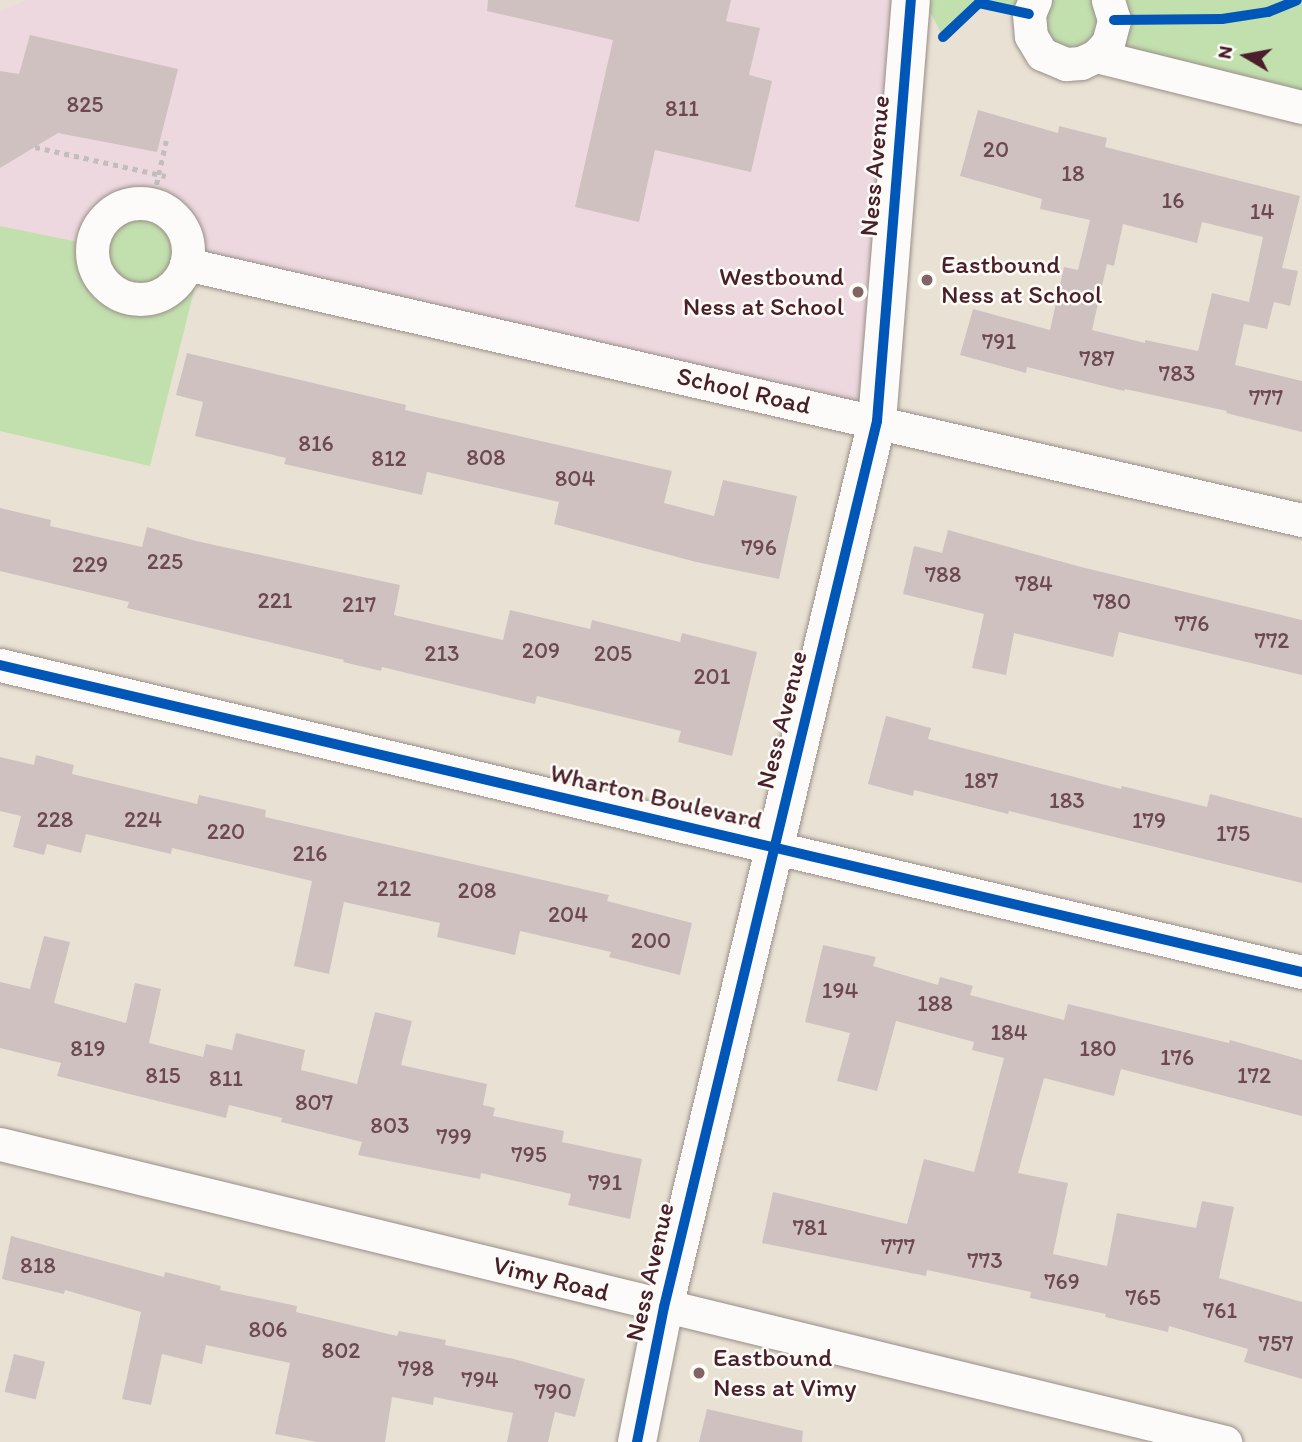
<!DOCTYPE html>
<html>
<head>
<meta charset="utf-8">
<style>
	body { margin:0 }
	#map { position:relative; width:1302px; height:1442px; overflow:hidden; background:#e9e2d4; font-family:Itim,sans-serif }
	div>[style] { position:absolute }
	.built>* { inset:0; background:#ecd8de }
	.green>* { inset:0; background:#c2dfae }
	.building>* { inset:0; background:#d0c1c1; transform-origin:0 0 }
	.path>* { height:4.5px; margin-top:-2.25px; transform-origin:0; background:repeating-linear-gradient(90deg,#c3bdbb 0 5px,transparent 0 10px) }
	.roads { filter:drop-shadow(0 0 2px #998e89) drop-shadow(0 0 2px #998e89) }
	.street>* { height:33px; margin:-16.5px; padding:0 16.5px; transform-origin:16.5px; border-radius:16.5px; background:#fcfbf9 }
	.street>.ring { margin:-16.5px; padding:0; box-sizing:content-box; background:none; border:33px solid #fcfbf9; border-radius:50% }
	.secondary>* { height:38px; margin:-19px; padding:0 19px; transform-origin:19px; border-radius:19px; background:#fcfbf9 }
	.cycleway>* { height:10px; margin:-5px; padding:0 5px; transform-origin:5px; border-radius:5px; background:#0057b8 }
	.dots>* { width:19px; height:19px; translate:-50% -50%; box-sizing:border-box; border:4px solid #fdfcf7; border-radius:50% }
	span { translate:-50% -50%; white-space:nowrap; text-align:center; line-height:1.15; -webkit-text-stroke:5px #fdfcf7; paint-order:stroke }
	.number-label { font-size:23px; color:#6c4850 }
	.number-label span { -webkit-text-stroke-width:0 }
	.street-label { font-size:26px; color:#4a1f2b }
	.poi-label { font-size:26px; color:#4a1f2b }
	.left { translate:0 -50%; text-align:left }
	.right { translate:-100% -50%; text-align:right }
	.north { position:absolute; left:1211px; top:21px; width:70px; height:70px; -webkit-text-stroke:5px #fdfcf7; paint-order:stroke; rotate:280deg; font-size:19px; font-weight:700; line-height:28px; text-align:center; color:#4a1f2b }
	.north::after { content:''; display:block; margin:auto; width:24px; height:32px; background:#4a1f2b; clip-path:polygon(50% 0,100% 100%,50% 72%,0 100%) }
</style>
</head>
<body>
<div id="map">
	<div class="built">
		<div style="clip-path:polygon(27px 0,912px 0,877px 421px,200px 267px,0 226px,0 11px)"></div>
	</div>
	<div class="green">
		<div style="clip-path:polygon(924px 0,1302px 0,1302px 107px,1066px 63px,1029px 14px,979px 3px,943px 37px)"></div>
		<div style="clip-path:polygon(141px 203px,158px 205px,172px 214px,182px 226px,188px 242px,186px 264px,200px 267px,150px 466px,0 431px,0 226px,93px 245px,97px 230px,107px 216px,124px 205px)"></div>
	</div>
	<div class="building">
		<div style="clip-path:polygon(488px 0,731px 0,726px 21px,760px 28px,749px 75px,772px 81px,751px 172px,655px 150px,639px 222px,575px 207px,613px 40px,487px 11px)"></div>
		<div style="clip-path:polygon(30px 35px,178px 69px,157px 152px,58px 133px,0 168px,0 71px,19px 74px)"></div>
		<div style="clip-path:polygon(evenodd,978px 110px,1058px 133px,1059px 126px,1107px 138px,1105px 147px,1300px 196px,1282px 268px,1298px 271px,1290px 306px,1274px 302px,1267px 329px,1244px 324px,1235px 365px,1302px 381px,1302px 432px,1226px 413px,1227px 411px,1125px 389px,1124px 391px,1027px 367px,1026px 373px,960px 355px,973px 309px,1050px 330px,1064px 267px,1078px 270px,1090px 220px,1040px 209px,1042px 199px,960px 176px,978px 110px,1202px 222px,1263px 237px,1249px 302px,1212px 293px,1198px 351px,1145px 340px,1145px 343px,1092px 330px,1107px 264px,1114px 266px,1123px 224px,1197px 243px,1202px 222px)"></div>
		<div style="clip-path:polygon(187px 353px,406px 405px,405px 410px,672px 471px,664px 503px,714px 516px,723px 480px,797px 496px,779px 579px,696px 562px,554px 524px,559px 502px,427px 472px,422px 495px,284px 464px,286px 458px,195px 436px,203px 402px,176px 395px)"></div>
		<div style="clip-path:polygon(0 508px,51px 520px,50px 526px,142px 547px,147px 527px,196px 541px,400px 585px,394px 615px,503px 640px,510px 610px,590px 629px,592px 620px,680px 642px,682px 633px,757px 652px,732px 756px,678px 742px,681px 731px,537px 696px,535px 704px,382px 667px,381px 671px,343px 662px,344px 660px,127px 608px,129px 602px,0 571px)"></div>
		<div style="clip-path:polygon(948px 530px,1081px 567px,1302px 620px,1302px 675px,1119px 632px,1113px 657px,1014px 633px,1006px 675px,972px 668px,984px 614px,903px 594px,914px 546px,942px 553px)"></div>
		<div style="clip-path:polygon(886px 716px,931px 728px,928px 739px,1121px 789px,1122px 786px,1207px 807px,1210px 794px,1302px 818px,1302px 883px,1009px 811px,1008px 814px,914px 790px,913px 796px,868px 784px)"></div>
		<div style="clip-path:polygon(36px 755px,74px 765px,72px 774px,197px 804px,199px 795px,266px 810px,265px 817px,609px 895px,607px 901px,692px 923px,680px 975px,609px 957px,611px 952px,520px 931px,515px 955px,437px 937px,440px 923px,344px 902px,329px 974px,294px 966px,312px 881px,172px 848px,171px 854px,86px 834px,81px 853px,47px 844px,44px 855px,13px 847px,21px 816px,0 811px,0 757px,34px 765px)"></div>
		<div style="clip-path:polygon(44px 936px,70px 942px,54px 1003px,126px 1023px,135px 983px,161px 989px,149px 1043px,203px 1057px,206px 1044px,232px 1050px,236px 1033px,305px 1050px,301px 1070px,357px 1084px,375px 1012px,412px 1021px,401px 1065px,487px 1084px,483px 1105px,495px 1108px,493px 1116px,564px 1131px,562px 1142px,642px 1159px,630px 1219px,568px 1205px,571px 1194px,481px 1173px,480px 1179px,358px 1155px,362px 1142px,281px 1122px,282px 1118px,229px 1105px,226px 1118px,57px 1076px,61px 1063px,0 1048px,0 982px,30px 989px)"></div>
		<div style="clip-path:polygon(823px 945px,876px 957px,873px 966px,938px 985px,940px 977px,973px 986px,970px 995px,1064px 1020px,1068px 1004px,1229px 1043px,1230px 1040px,1302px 1060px,1302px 1116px,1121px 1069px,1114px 1096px,1044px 1078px,1018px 1173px,1068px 1183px,1053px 1254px,1107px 1266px,1117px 1213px,1196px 1228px,1202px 1201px,1234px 1207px,1219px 1278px,1302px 1302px,1302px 1379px,1244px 1362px,1248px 1349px,1169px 1326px,1168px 1332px,1105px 1317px,1106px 1314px,1030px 1298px,1031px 1292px,927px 1270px,926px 1276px,762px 1243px,773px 1192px,907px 1224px,924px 1159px,974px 1172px,1004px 1058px,972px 1050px,974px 1042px,896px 1021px,877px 1091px,837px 1081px,850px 1033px,805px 1022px)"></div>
		<div style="clip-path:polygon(11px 1236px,164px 1277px,165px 1272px,221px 1286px,220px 1290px,297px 1306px,296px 1312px,397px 1336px,399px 1331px,446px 1340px,445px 1345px,514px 1359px,585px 1379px,575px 1417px,555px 1412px,548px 1442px,507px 1442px,513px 1413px,434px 1397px,433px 1405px,392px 1397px,385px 1442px,317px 1442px,275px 1434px,290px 1363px,206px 1345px,202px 1364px,162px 1354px,151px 1405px,122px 1399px,141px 1312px,65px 1290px,64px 1294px,2px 1279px)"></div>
		<div style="left:14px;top:1354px;width:32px;height:39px;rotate:14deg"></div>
		<div style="clip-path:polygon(707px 1409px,803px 1431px,802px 1442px,699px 1442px)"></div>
	</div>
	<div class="path">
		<div style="left:35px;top:147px;width:134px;rotate:12.5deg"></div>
		<div style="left:152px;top:204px;width:65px;rotate:-77.5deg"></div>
	</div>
	<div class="roads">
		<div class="street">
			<div style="left:1035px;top:0;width:15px;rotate:113deg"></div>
			<div style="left:1029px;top:14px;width:22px;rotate:85deg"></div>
			<div style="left:1031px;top:36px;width:21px;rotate:59deg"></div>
			<div style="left:1042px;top:54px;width:26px;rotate:23deg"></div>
			<div style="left:1066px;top:64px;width:15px;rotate:-4deg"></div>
			<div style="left:1081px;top:63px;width:17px;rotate:-25deg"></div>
			<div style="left:1096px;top:56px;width:18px;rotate:-47deg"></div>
			<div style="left:1108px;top:43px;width:24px;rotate:-75deg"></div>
			<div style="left:1114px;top:20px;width:21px;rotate:-107deg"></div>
			<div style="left:1096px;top:56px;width:212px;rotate:13.9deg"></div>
			<div class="ring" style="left:92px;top:203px;width:63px;height:63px"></div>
			<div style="left:186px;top:264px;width:1145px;rotate:12.92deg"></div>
			<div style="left:0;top:665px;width:1338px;rotate:13.27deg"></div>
			<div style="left:0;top:1144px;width:1261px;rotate:13.67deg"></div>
		</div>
		<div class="secondary">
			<div style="left:637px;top:1442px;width:138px;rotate:-78.7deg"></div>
			<div style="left:664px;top:1307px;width:911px;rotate:-76.48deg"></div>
			<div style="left:877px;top:421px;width:422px;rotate:-85.4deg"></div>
		</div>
	</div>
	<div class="cycleway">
		<div style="left:1114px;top:20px;width:108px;rotate:-0.5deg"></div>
		<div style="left:1222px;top:19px;width:47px;rotate:-8.7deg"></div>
		<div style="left:1268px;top:12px;width:31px;rotate:-22deg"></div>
		<div style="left:943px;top:37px;width:50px;rotate:-43.4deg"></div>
		<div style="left:979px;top:3px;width:51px;rotate:12.4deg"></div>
		<div style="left:0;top:665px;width:1338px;rotate:13.27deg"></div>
		<div style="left:637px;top:1442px;width:138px;rotate:-78.7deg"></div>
		<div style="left:664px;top:1307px;width:911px;rotate:-76.48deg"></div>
		<div style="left:877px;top:421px;width:422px;rotate:-85.4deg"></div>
	</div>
	<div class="dots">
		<div style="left:927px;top:280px;background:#826366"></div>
		<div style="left:858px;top:292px;background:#826366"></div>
		<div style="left:699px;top:1373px;background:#826366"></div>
	</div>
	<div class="number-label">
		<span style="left:85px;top:104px">825</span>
		<span style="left:682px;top:108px">811</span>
		<span style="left:996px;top:149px">20</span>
		<span style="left:1073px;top:173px">18</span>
		<span style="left:1173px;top:200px">16</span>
		<span style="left:1262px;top:211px">14</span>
		<span style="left:999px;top:341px">791</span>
		<span style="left:1097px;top:358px">787</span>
		<span style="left:1177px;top:373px">783</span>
		<span style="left:1266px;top:397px">777</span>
		<span style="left:316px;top:443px">816</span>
		<span style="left:486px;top:457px">808</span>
		<span style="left:389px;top:458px">812</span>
		<span style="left:575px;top:478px">804</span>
		<span style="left:759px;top:547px">796</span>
		<span style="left:165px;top:561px">225</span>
		<span style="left:90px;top:564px">229</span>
		<span style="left:943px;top:574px">788</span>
		<span style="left:1034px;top:583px">784</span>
		<span style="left:275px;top:600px">221</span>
		<span style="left:1112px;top:601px">780</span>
		<span style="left:359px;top:604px">217</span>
		<span style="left:1192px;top:623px">776</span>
		<span style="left:1272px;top:640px">772</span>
		<span style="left:541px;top:650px">209</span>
		<span style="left:442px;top:653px">213</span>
		<span style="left:613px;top:653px">205</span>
		<span style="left:712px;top:676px">201</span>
		<span style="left:981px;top:780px">187</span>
		<span style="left:1067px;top:800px">183</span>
		<span style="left:55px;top:819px">228</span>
		<span style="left:143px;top:819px">224</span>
		<span style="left:1149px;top:820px">179</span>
		<span style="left:226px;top:831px">220</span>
		<span style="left:1233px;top:833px">175</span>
		<span style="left:310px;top:853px">216</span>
		<span style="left:394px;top:888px">212</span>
		<span style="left:477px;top:890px">208</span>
		<span style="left:568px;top:914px">204</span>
		<span style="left:651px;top:940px">200</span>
		<span style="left:840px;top:990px">194</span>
		<span style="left:935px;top:1003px">188</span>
		<span style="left:1009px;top:1032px">184</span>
		<span style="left:88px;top:1048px">819</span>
		<span style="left:1098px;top:1048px">180</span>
		<span style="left:1177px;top:1057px">176</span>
		<span style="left:163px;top:1075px">815</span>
		<span style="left:1254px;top:1075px">172</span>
		<span style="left:226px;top:1078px">811</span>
		<span style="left:314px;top:1102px">807</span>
		<span style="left:390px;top:1125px">803</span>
		<span style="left:454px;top:1136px">799</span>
		<span style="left:529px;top:1154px">795</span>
		<span style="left:605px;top:1182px">791</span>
		<span style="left:810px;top:1227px">781</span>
		<span style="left:898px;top:1246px">777</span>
		<span style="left:985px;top:1260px">773</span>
		<span style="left:38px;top:1265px">818</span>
		<span style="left:1062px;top:1281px">769</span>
		<span style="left:1143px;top:1297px">765</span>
		<span style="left:1220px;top:1310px">761</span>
		<span style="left:268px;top:1329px">806</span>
		<span style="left:1276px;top:1343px">757</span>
		<span style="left:341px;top:1350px">802</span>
		<span style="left:416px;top:1368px">798</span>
		<span style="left:480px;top:1379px">794</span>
		<span style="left:553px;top:1391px">790</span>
	</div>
	<div class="street-label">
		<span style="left:875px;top:166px;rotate:-85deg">Ness Avenue</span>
		<span style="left:744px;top:391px;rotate:13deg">School Road</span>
		<span style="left:782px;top:720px;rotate:-76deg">Ness Avenue</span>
		<span style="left:656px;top:797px;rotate:13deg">Wharton Boulevard</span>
		<span style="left:650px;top:1272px;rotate:-77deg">Ness Avenue</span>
		<span style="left:551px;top:1279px;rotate:14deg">Vimy Road</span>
	</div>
	<div class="poi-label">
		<span class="left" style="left:941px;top:280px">Eastbound<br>Ness at School</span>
		<span class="right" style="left:844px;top:292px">Westbound<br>Ness at School</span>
		<span class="left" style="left:713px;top:1373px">Eastbound<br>Ness at Vimy</span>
	</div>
	<div class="north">N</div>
</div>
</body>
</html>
